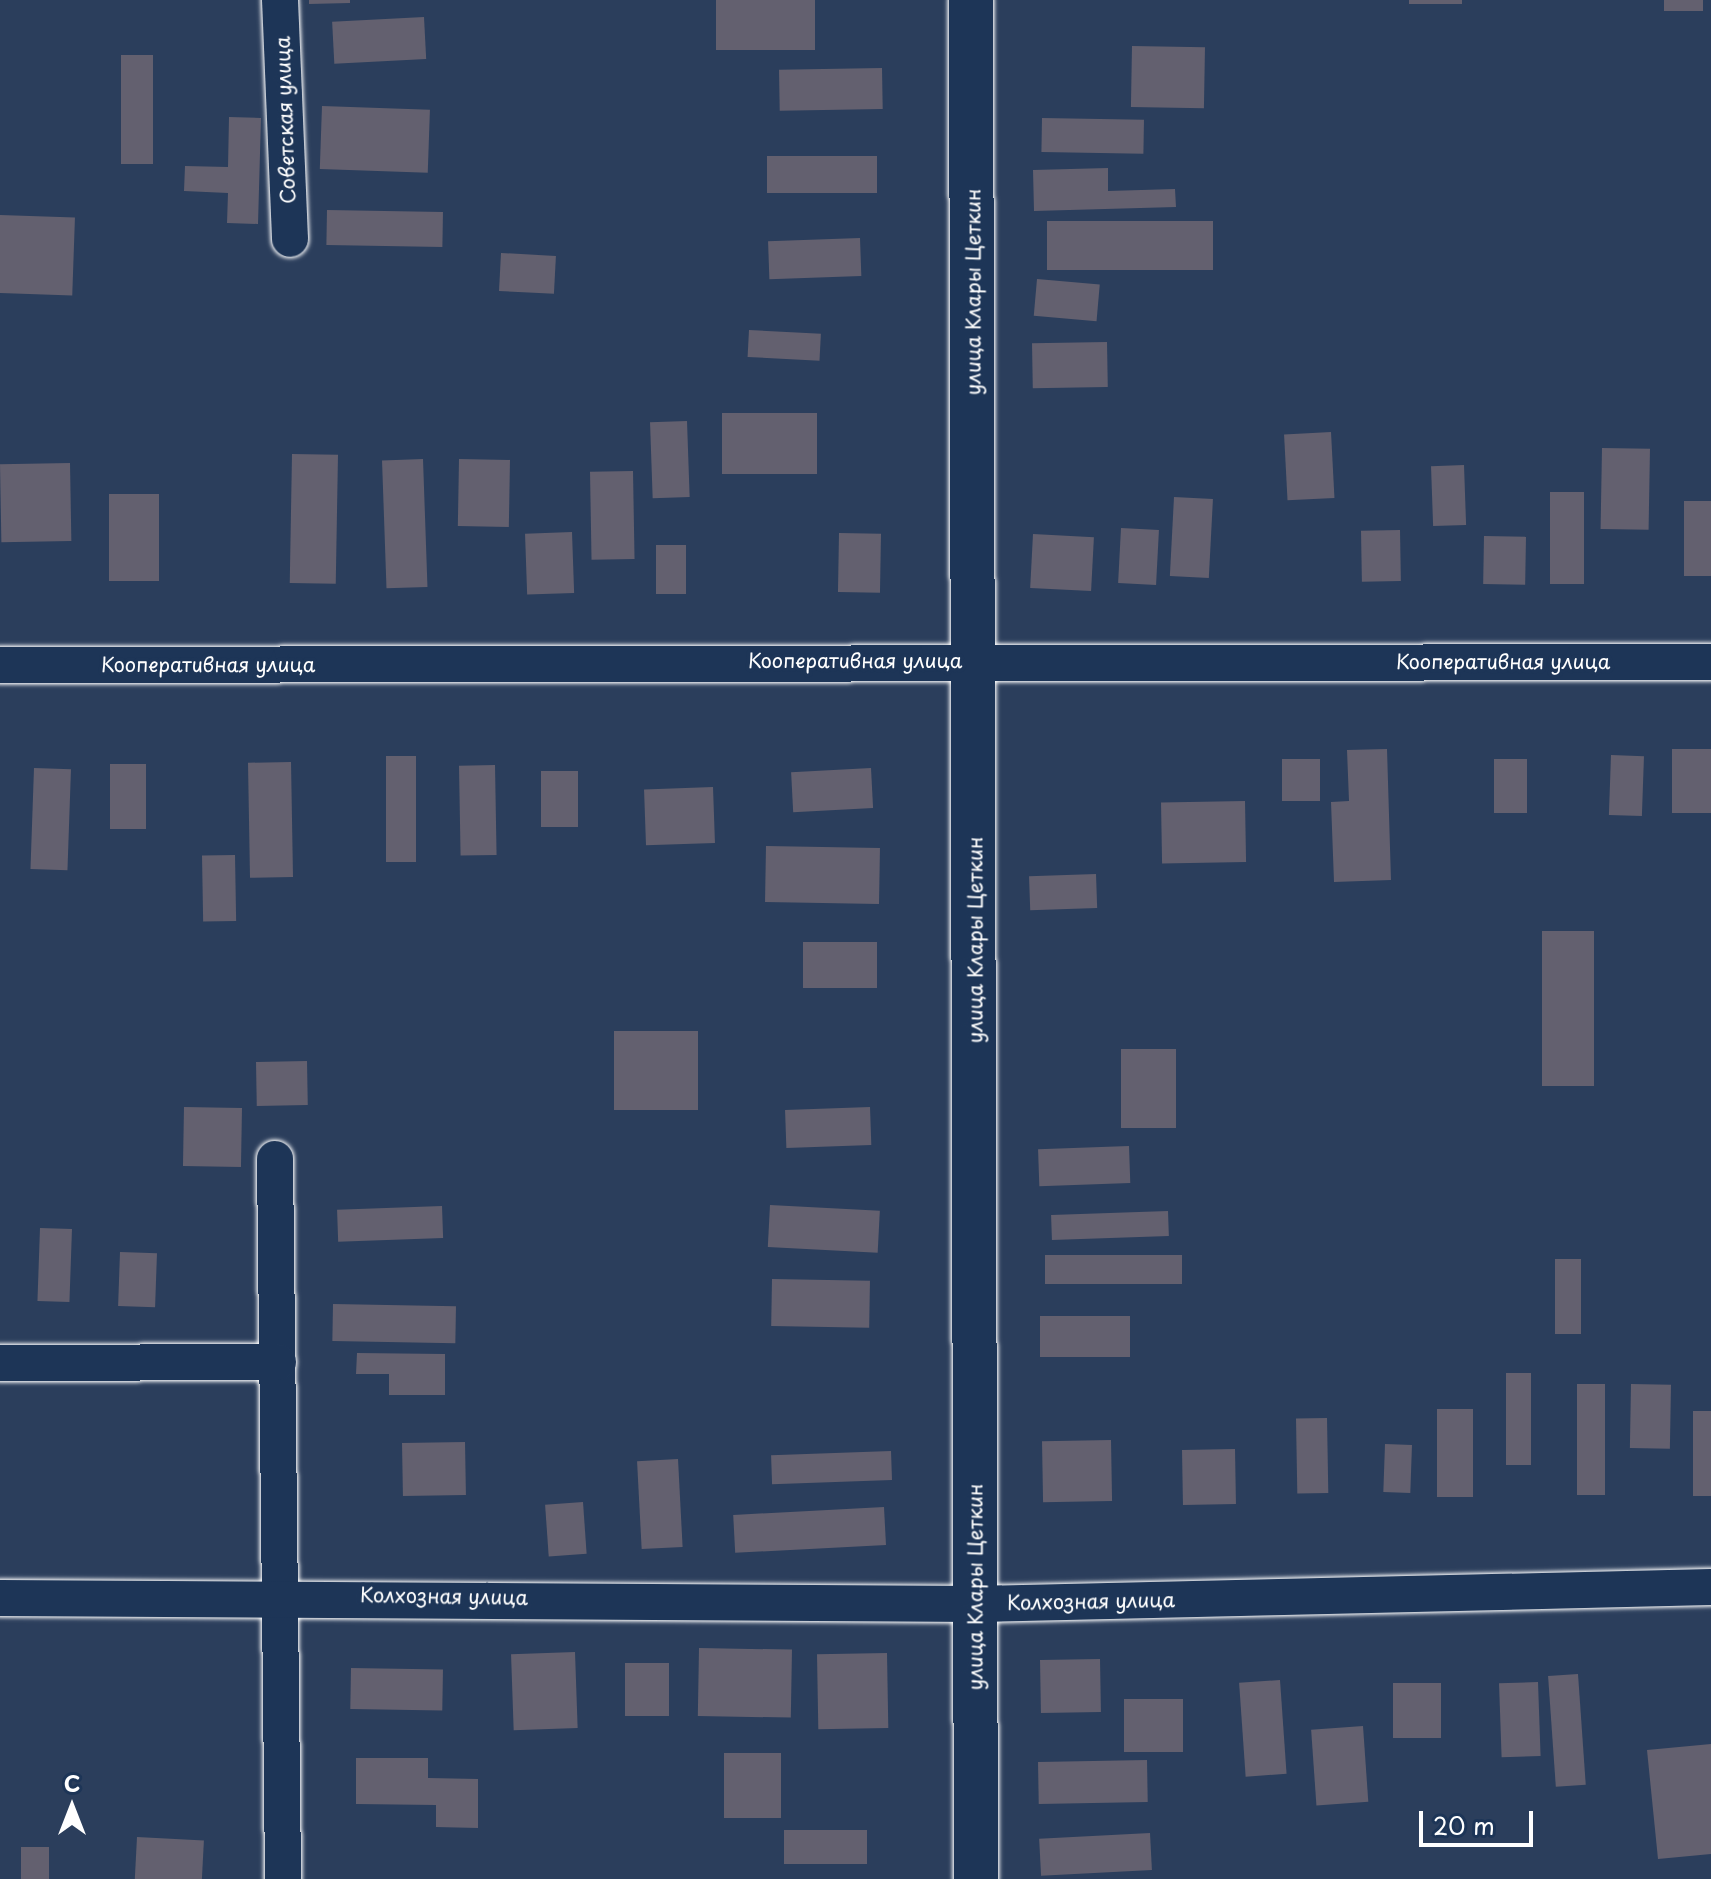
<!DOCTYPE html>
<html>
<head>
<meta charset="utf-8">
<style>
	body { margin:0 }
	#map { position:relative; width:1711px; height:1879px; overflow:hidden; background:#2b3e5c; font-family:"Playpen Sans",sans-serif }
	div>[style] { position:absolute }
	.building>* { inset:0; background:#63606f; transform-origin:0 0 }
	.roads { filter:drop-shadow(0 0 2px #fff) drop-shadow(0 0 2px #fff) }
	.minor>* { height:36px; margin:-18px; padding:0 18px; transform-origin:18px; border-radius:18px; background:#1d3557 }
	.major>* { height:44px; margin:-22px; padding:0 22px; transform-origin:22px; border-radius:22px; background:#1d3557 }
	span { translate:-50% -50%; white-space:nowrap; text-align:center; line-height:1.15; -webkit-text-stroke:8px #1d3557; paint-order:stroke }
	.street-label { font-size:20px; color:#fff }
	.north { position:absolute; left:32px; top:1767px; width:80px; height:80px; -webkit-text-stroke:6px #1d3557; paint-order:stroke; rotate:0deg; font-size:22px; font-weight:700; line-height:32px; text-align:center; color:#fff }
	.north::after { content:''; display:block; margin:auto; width:28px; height:36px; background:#fff; clip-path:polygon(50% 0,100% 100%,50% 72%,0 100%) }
	.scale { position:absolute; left:1419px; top:1811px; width:114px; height:36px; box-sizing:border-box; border:4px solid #fff; border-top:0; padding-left:10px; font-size:24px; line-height:28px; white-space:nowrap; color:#fff; -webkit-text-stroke:6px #1d3557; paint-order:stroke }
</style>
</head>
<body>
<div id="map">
	<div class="building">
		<div style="clip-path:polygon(309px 0,350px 0,350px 3px,309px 4px)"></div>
		<div style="left:716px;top:0;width:99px;height:50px"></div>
		<div style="left:1409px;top:0;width:53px;height:4px"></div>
		<div style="left:1664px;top:0;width:39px;height:11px"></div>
		<div style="left:424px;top:17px;width:42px;height:92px;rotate:87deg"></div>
		<div style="left:1132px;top:46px;width:73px;height:61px;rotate:1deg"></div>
		<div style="left:121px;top:55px;width:32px;height:109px"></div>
		<div style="left:882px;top:68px;width:41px;height:103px;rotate:89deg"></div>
		<div style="left:322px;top:106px;width:108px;height:63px;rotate:2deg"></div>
		<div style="clip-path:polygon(229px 117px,261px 118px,258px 224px,227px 223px,228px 193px,184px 191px,185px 166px,228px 167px)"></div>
		<div style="left:1042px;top:118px;width:102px;height:34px;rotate:1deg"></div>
		<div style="left:767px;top:156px;width:110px;height:37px"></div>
		<div style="clip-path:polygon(1108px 168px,1108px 191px,1175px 189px,1176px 207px,1034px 211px,1033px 170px)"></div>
		<div style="left:327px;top:210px;width:116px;height:35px;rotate:1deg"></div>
		<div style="left:0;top:215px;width:75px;height:78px;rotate:2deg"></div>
		<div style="left:1047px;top:221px;width:166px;height:49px"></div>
		<div style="left:860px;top:238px;width:38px;height:92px;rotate:88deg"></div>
		<div style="left:501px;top:253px;width:55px;height:38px;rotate:3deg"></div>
		<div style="left:1037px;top:279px;width:63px;height:37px;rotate:5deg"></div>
		<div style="left:749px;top:330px;width:72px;height:27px;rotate:3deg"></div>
		<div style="left:1107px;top:342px;width:45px;height:75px;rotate:89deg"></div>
		<div style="left:722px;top:413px;width:95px;height:61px"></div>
		<div style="left:687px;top:421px;width:76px;height:37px;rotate:88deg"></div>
		<div style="left:1331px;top:432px;width:66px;height:47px;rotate:87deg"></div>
		<div style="left:1602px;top:448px;width:48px;height:81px;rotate:1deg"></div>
		<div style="left:292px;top:454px;width:46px;height:129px;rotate:1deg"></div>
		<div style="left:423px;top:459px;width:128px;height:41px;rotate:88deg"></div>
		<div style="left:459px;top:459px;width:51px;height:67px;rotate:1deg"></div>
		<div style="left:70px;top:463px;width:78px;height:70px;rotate:89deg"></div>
		<div style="left:1464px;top:465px;width:60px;height:33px;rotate:88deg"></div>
		<div style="left:633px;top:471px;width:88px;height:43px;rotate:89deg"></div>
		<div style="left:1550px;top:492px;width:34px;height:92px"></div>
		<div style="left:159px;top:494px;width:87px;height:50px;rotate:90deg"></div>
		<div style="left:1174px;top:497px;width:39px;height:79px;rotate:3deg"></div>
		<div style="left:1711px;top:501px;width:75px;height:27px;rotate:90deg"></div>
		<div style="left:1121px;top:528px;width:38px;height:55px;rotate:3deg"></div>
		<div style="left:1400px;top:530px;width:51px;height:39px;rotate:89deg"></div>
		<div style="left:572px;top:532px;width:61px;height:47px;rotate:88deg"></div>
		<div style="left:839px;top:533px;width:42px;height:59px;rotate:1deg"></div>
		<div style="left:1033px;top:534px;width:61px;height:54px;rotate:3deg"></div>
		<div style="left:1484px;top:536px;width:42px;height:48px;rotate:1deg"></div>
		<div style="left:656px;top:545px;width:30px;height:49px"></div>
		<div style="clip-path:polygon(1387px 749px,1391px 880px,1334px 882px,1331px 802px,1349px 801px,1347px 750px)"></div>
		<div style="left:1672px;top:749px;width:39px;height:64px"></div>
		<div style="left:1611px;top:755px;width:33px;height:60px;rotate:2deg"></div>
		<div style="left:386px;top:756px;width:30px;height:106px"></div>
		<div style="left:1282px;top:759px;width:38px;height:42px"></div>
		<div style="left:1494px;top:759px;width:33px;height:54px"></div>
		<div style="left:291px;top:762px;width:115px;height:43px;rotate:89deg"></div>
		<div style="left:110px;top:764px;width:36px;height:65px"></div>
		<div style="left:495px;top:765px;width:90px;height:36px;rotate:89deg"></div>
		<div style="left:34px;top:768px;width:37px;height:101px;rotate:2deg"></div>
		<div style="left:871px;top:768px;width:40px;height:80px;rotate:87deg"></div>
		<div style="left:541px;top:771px;width:37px;height:56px"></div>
		<div style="left:713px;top:787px;width:56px;height:69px;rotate:88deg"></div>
		<div style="left:1245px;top:801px;width:61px;height:84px;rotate:89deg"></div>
		<div style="left:766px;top:846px;width:114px;height:56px;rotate:1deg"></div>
		<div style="left:235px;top:855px;width:66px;height:33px;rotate:89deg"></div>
		<div style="left:1096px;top:874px;width:34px;height:67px;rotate:88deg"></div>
		<div style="left:1542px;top:931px;width:52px;height:155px"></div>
		<div style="left:877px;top:942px;width:46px;height:74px;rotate:90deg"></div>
		<div style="left:614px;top:1031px;width:84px;height:79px"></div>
		<div style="left:1121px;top:1049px;width:55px;height:79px"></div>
		<div style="left:307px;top:1061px;width:44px;height:51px;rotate:89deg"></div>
		<div style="left:184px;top:1107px;width:58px;height:59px;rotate:1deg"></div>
		<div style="left:870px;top:1107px;width:38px;height:85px;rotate:88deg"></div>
		<div style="left:1129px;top:1146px;width:37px;height:91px;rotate:88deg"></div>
		<div style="left:770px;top:1205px;width:110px;height:42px;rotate:3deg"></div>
		<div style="left:442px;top:1206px;width:32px;height:105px;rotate:88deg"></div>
		<div style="left:1168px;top:1211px;width:25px;height:117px;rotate:88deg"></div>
		<div style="left:40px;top:1228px;width:32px;height:73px;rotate:2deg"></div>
		<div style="left:120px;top:1252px;width:37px;height:54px;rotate:2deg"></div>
		<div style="left:1182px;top:1255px;width:29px;height:137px;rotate:90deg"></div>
		<div style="left:1555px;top:1259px;width:26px;height:75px"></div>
		<div style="left:772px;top:1279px;width:98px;height:47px;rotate:1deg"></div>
		<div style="left:333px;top:1304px;width:123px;height:37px;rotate:1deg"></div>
		<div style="left:1040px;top:1316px;width:90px;height:41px"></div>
		<div style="clip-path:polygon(357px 1353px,445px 1354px,445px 1395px,389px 1395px,389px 1374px,356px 1374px)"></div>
		<div style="left:1506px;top:1373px;width:25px;height:92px"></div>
		<div style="left:1577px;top:1384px;width:28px;height:111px"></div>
		<div style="left:1631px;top:1384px;width:40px;height:64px;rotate:1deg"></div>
		<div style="left:1437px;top:1409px;width:36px;height:88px"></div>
		<div style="left:1693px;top:1411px;width:18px;height:85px"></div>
		<div style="left:1327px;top:1418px;width:75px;height:31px;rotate:89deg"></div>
		<div style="left:1111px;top:1440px;width:61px;height:69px;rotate:89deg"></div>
		<div style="left:465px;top:1442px;width:53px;height:63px;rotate:89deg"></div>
		<div style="left:1385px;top:1444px;width:27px;height:48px;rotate:2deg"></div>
		<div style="left:1235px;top:1449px;width:55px;height:53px;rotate:89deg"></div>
		<div style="left:891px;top:1451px;width:29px;height:120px;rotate:88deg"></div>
		<div style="left:678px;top:1459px;width:88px;height:41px;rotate:87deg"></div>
		<div style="left:583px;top:1502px;width:52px;height:38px;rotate:86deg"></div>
		<div style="left:884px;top:1507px;width:38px;height:151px;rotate:87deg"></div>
		<div style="left:699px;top:1648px;width:93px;height:68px;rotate:1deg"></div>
		<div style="left:575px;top:1652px;width:76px;height:64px;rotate:88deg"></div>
		<div style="left:887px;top:1653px;width:75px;height:70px;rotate:89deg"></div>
		<div style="left:1100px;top:1659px;width:53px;height:60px;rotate:89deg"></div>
		<div style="left:625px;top:1663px;width:44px;height:53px"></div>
		<div style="left:351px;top:1668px;width:92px;height:41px;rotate:1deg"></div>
		<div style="left:1578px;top:1674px;width:111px;height:30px;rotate:86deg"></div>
		<div style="left:1280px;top:1680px;width:94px;height:41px;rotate:86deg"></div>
		<div style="left:1538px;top:1682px;width:74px;height:39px;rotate:88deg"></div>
		<div style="left:1393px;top:1683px;width:48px;height:55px"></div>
		<div style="left:1183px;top:1699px;width:53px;height:59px;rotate:90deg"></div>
		<div style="left:1363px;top:1726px;width:76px;height:52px;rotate:86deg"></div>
		<div style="clip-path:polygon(1711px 1744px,1711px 1854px,1658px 1859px,1647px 1750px)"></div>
		<div style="left:724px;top:1753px;width:57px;height:65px"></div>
		<div style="clip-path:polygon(356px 1758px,428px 1758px,428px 1778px,478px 1779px,478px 1828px,436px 1827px,436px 1805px,356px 1804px)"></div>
		<div style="left:1147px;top:1760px;width:42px;height:109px;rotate:89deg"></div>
		<div style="left:784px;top:1830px;width:83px;height:34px"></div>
		<div style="left:1150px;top:1833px;width:37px;height:111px;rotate:87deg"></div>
		<div style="left:137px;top:1837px;width:67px;height:42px;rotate:3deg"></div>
		<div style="left:21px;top:1847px;width:28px;height:32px"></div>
	</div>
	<div class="roads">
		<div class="minor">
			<div style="left:280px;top:0;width:239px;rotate:87.6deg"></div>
			<div style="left:0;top:665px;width:1711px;rotate:-0.1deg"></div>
			<div style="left:275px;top:1159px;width:720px;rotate:89.36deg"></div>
			<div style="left:0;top:1363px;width:278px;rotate:-0.2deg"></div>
			<div style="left:0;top:1598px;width:976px;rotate:0.35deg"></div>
			<div style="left:976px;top:1604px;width:735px;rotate:-1.32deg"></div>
		</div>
		<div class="major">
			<div style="left:971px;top:0;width:1879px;rotate:89.85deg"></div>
		</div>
	</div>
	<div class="street-label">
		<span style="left:285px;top:120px;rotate:-92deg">Советская улица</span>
		<span style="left:973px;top:292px;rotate:-90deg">улица Клары Цеткин</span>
		<span style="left:855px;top:660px">Кооперативная улица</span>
		<span style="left:1503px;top:661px">Кооперативная улица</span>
		<span style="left:208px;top:664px">Кооперативная улица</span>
		<span style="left:975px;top:940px;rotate:-90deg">улица Клары Цеткин</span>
		<span style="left:975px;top:1587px;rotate:-90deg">улица Клары Цеткин</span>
		<span style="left:444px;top:1596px;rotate:1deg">Колхозная улица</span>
		<span style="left:1091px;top:1601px;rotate:-1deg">Колхозная улица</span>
	</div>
	<div class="north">С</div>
	<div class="scale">20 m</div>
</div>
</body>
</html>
